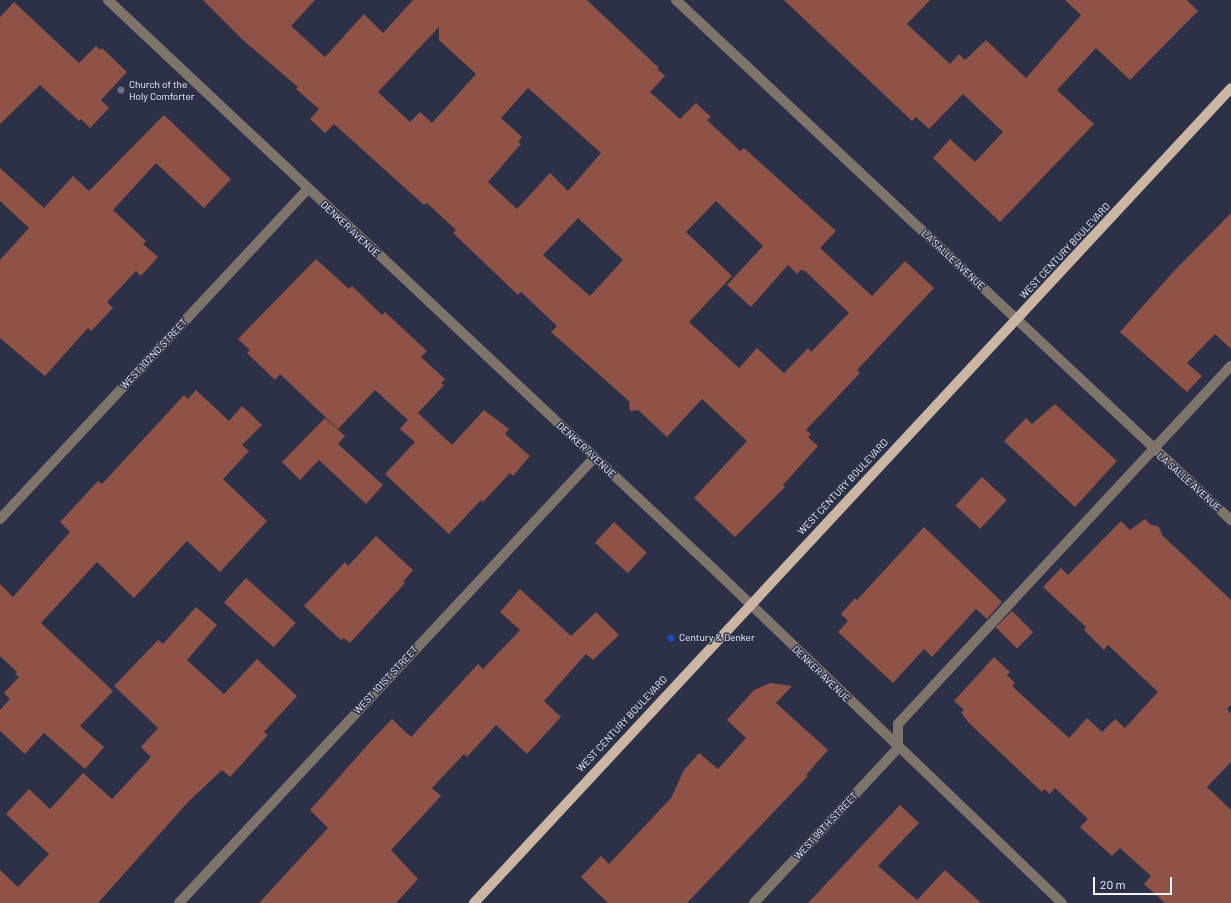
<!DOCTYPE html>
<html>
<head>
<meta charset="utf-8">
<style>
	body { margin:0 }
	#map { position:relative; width:1231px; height:903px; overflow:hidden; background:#2c3148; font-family:Barlow,sans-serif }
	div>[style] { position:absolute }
	.building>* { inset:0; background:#8e5346; transform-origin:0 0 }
	.minor>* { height:10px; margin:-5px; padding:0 5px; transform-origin:5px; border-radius:5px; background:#7f746b }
	.major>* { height:10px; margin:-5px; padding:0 5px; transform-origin:5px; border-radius:5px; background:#cbb5a3 }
	.dots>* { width:11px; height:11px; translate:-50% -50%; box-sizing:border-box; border:2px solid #2c3148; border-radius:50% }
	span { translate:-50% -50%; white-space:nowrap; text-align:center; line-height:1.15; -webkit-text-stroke:3px #2c3148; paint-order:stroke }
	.poi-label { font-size:10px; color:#f1f4fd }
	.left { translate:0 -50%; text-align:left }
	.street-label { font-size:10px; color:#f1f4fd }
	.scale { position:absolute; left:1093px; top:877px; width:79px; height:18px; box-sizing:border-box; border:2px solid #f1f4fd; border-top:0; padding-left:5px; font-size:12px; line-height:14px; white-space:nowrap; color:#f1f4fd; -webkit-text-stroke:3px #2c3148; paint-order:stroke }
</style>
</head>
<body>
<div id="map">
	<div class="building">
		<div style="clip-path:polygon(evenodd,203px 0,315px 0,291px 26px,325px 57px,364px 14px,383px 33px,413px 0,587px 0,659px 68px,657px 69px,665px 76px,650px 92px,680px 119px,696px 103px,711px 117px,707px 120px,740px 151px,744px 148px,836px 231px,820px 248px,872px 296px,905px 261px,934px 288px,857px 370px,860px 373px,806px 430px,811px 434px,808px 437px,818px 446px,783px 485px,785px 487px,735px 537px,694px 498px,747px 441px,702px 399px,667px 437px,638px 410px,630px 411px,629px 401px,551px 332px,557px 326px,521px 292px,518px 295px,494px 272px,453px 233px,456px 230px,427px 203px,424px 205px,334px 124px,325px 133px,310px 119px,319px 109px,296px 89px,298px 87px,244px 41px,203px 0,439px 27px,439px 40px,476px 74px,432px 123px,420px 112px,410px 122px,378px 92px,439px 27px,203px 0,528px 88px,601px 153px,568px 191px,550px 173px,517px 209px,488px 182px,521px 144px,518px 142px,522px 137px,501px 118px,528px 88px,203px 0,716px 201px,763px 246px,727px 285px,751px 307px,788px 265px,797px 274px,801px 270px,805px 271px,849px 313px,811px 352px,808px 348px,784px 373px,757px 348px,739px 368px,689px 322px,732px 276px,686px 232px,716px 201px,203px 0,578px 218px,623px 260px,590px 296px,543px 255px,578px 218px)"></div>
		<div style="clip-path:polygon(784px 0,930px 0,907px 24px,950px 64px,959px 54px,965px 60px,986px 40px,1026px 78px,1081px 15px,1065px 0,1187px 0,1198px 11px,1130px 80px,1096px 48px,1057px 90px,1094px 124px,1000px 222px,933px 158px,950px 139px,975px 162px,1003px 132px,963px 94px,929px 129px,916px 117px,912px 121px)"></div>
		<div style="clip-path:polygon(14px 2px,79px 63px,96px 46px,100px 50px,102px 48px,127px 72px,101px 100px,109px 108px,90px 128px,81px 119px,79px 121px,40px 85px,0 124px,0 17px)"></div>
		<div style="clip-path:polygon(164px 115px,231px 179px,204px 208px,156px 163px,113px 210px,146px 241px,143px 244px,158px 257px,141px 276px,136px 271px,107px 302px,113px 308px,91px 331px,88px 328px,45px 376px,0 338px,0 260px,29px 228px,0 201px,0 168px,44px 208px,73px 176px,89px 191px)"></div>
		<div style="clip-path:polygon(1231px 213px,1231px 349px,1215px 334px,1187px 363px,1202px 376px,1187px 392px,1120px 332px,1174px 271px)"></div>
		<div style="clip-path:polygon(316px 259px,349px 289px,352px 286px,382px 315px,385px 312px,427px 351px,421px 357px,445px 379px,441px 383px,444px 385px,418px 413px,452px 445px,484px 410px,509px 429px,505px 434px,530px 456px,513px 476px,510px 473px,483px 502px,481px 500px,449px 534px,385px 474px,415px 442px,400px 429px,408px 420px,375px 390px,338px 429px,280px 374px,275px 380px,247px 353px,250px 350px,238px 339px)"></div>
		<div style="clip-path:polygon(196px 390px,229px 421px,242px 406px,262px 425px,242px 445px,249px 451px,223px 479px,267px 521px,220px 572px,187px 541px,134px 598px,97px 562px,41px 623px,113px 691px,80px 726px,104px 747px,85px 769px,44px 733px,25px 754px,0 731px,0 710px,10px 699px,4px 693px,19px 677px,15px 674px,17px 672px,0 656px,0 584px,13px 597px,70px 532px,60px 522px,98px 481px,102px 484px,184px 395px,188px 399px)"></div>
		<div style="clip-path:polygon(1055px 404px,1117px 461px,1075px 507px,1004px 441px,1026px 418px,1032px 424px)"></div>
		<div style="clip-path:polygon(325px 418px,345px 436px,338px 444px,383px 485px,366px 504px,319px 460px,300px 480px,282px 462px)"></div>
		<div style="left:982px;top:477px;width:34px;height:39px;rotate:43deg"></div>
		<div style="clip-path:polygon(1145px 519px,1150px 524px,1159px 527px,1162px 535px,1231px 600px,1231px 705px,1227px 709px,1231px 714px,1231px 762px,1207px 787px,1231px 810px,1231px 903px,1165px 903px,1144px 884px,1151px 876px,1120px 848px,1112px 856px,1080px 827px,1088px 819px,1055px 788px,1050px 794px,1044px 789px,1042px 792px,968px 722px,961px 712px,964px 710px,954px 701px,994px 657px,1010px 672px,1007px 675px,1015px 683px,1012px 686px,1069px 738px,1087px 718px,1102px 732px,1115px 719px,1125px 728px,1158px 692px,1108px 645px,1104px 650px,1084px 630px,1086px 627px,1043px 587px,1061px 568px,1068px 575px,1121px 521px,1130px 530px)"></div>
		<div style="left:614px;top:522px;width:45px;height:28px;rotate:43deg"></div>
		<div style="clip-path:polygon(924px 527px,1002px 602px,987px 619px,976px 609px,932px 657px,924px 649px,893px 683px,838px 632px,848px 621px,841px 614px,855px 598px,857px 600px)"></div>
		<div style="clip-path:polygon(376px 536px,413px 570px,403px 582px,405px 583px,350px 643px,344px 638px,341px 640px,304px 606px,345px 562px,348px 566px)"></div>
		<div style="left:246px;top:578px;width:67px;height:33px;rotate:42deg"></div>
		<div style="clip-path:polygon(520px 589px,571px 636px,596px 612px,619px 635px,593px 660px,586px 654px,544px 701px,561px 717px,527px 754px,496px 725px,467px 757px,464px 754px,432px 788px,441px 796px,391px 850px,418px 879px,396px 903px,259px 903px,328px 828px,310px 810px,371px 741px,392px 719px,411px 737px,478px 664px,483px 669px,520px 630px,500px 612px)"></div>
		<div style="clip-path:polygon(196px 607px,217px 625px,187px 660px,224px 694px,257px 659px,297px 696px,264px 732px,268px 735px,230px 777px,222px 770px,188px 802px,98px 903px,0 903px,0 870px,18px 887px,49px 854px,6px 814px,29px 789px,50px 809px,83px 773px,112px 799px,151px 757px,141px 747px,158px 728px,114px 686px,158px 640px,163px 644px)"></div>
		<div style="left:1012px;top:611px;width:30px;height:23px;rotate:45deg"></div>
		<div style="clip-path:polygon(770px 683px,792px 686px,776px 703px,828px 750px,806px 775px,808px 776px,687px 903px,608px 903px,581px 877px,601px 856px,609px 864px,671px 798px,684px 770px,699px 753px,718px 769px,746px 738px,727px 720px,754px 690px)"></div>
		<div style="clip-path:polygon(900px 805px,919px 823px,878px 866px,917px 900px,945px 870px,981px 903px,808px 903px)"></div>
	</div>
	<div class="minor">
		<div style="left:108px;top:0;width:840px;rotate:43.21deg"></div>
		<div style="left:720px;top:575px;width:474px;rotate:43.8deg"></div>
		<div style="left:676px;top:0;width:761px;rotate:43.14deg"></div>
		<div style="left:0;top:519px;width:451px;rotate:-47deg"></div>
		<div style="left:179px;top:903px;width:608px;rotate:-47deg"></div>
		<div style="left:754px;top:903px;width:212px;rotate:-47.1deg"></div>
		<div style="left:898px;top:748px;width:24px;rotate:-90deg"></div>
		<div style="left:898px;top:724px;width:489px;rotate:-47.1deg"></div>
	</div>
	<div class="major">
		<div style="left:474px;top:903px;width:1112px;rotate:-47.11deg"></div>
	</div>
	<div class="dots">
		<div style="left:121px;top:90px;background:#6b7280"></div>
		<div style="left:671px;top:638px;background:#1a4fb4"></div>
	</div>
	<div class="poi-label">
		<span class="left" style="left:129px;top:90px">Church of the<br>Holy Comforter</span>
		<span class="left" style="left:679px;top:638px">Century &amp; Denker</span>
	</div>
	<div class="street-label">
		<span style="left:350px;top:229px;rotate:43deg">DENKER AVENUE</span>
		<span style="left:1065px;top:251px;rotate:-47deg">WEST CENTURY BOULEVARD</span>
		<span style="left:953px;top:260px;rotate:43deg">LA SALLE AVENUE</span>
		<span style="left:154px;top:354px;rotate:-47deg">WEST 102ND STREET</span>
		<span style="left:586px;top:450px;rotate:43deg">DENKER AVENUE</span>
		<span style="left:1189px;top:482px;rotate:42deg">LA SALLE AVENUE</span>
		<span style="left:843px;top:487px;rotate:-47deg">WEST CENTURY BOULEVARD</span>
		<span style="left:821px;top:674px;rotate:44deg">DENKER AVENUE</span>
		<span style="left:386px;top:680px;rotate:-47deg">WEST 101ST STREET</span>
		<span style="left:622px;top:724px;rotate:-47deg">WEST CENTURY BOULEVARD</span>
		<span style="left:826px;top:826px;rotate:-47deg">WEST 99TH STREET</span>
	</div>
	<div class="scale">20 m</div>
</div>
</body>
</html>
